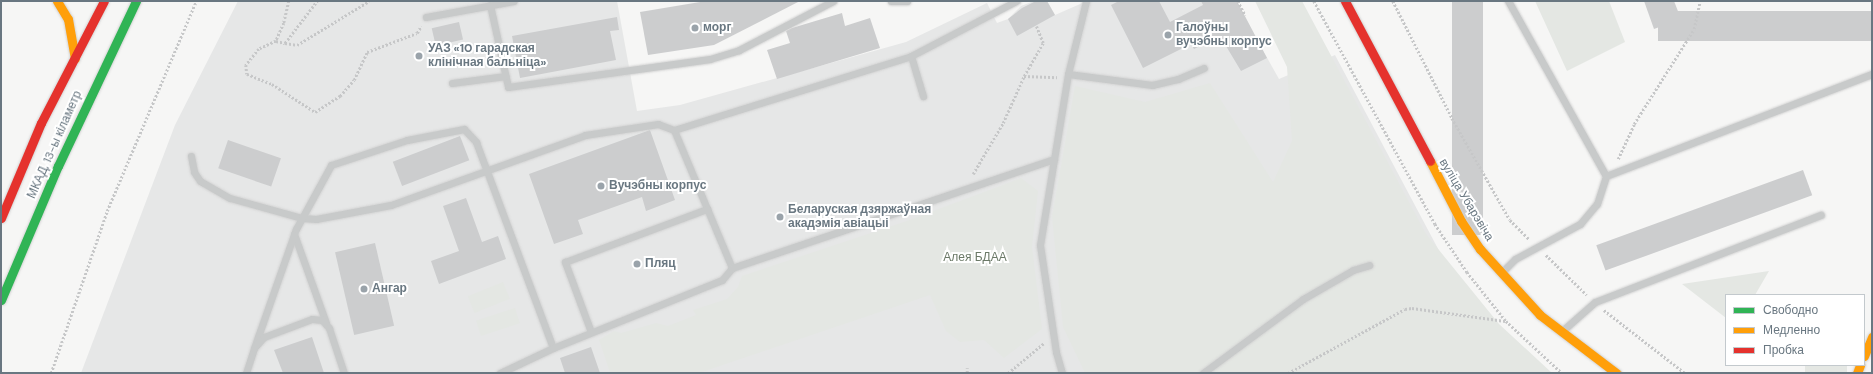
<!DOCTYPE html>
<html>
<head>
<meta charset="utf-8">
<style>
	body { margin:0 }
	#map { position:relative; width:1873px; height:374px; overflow:hidden; background:#f6f6f5; font-family:"DM Sans",sans-serif }
	div>[style] { position:absolute }
	.built>* { inset:0; background:#e6e7e7 }
	.green>* { inset:0; background:#e4e7e3; transform-origin:0 0 }
	.building>* { inset:0; background:#cccdce; transform-origin:0 0 }
	.path>* { height:2.5px; margin-top:-1.25px; transform-origin:0; background:repeating-linear-gradient(90deg,#c6c7c8 0 2px,transparent 0 4px) }
	.roads { filter:drop-shadow(0 0 1px #d2d2d2) drop-shadow(0 0 1px #d2d2d2) }
	.lane>* { height:7px; margin:-3.5px; padding:0 3.5px; transform-origin:3.5px; border-radius:3.5px; background:#c8caca }
	.fast>* { height:9px; margin:-4.5px; padding:0 4.5px; transform-origin:4.5px; border-radius:4.5px; background:#30b455 }
	.slow>* { height:9px; margin:-4.5px; padding:0 4.5px; transform-origin:4.5px; border-radius:4.5px; background:#ff9f0a }
	.jam>* { height:9px; margin:-4.5px; padding:0 4.5px; transform-origin:4.5px; border-radius:4.5px; background:#e5322d }
	.dots>* { width:11px; height:11px; translate:-50% -50%; box-sizing:border-box; border:2px solid #fff; border-radius:50% }
	span { translate:-50% -50%; white-space:nowrap; text-align:center; line-height:1.15; -webkit-text-stroke:4px #fff; paint-order:stroke }
	.poi-label { font-size:12px; color:#697781; font-weight:700 }
	.left { translate:0 -50%; text-align:left }
	.street-label { font-size:12px; color:#697781 }
	.park-label { font-size:12px; color:#6b7967 }
	.frame { position:absolute; inset:0; border:2px solid #697781; pointer-events:none }
	.legend { position:absolute; left:1725px; top:294px; width:140px; height:72px; box-sizing:border-box; background:#fff; border:1px solid #c3c9cd; margin:0; padding:5px 7px; list-style:none; font-size:12px; color:#697781 }
	.legend li { display:flex; align-items:center; gap:8px; height:20px }
	.legend b { width:20px; border:1px solid #c3c9cd }
</style>
</head>
<body>
<div id="map">
	<div class="built">
		<div style="clip-path:polygon(238px 1px,617px 1px,637px 111px,680px 105px,906px 42px,987px 3px,997px 23px,1008px 19px,1021px 6px,1034px 1px,1047px 1px,1055px 15px,1087px 1px,1235px 1px,1279px 79px,1335px 55px,1452px 275px,1285px 373px,81px 373px,175px 125px)"></div>
	</div>
	<div class="green">
		<div style="clip-path:polygon(1255px 1px,1302px 1px,1426px 234px,1499px 324px,1552px 373px,1085px 373px,1063px 327px,1052px 217px,1075px 86px,1145px 102px,1210px 83px,1273px 182px,1292px 141px,1287px 67px)"></div>
		<div style="clip-path:polygon(1535px 1px,1609px 1px,1625px 42px,1567px 71px)"></div>
		<div style="clip-path:polygon(1021px 178px,1038px 191px,1032px 247px,1042px 329px,1004px 358px,984px 340px,960px 342px,946px 331px,930px 295px,699px 373px,610px 373px,599px 340px,614px 331px,621px 333px,656px 323px,668px 326px,696px 315px,693px 310px,727px 299px,738px 287px,742px 276px,907px 221px)"></div>
		<div style="clip-path:polygon(1769px 271px,1755px 295px,1726px 295px,1726px 318px,1682px 284px)"></div>
		<div style="left:503px;top:282px;width:18px;height:38px;rotate:68deg"></div>
		<div style="left:515px;top:308px;width:16px;height:41px;rotate:72deg"></div>
		<div style="left:1805px;top:365px;width:42px;height:9px"></div>
	</div>
	<div class="building">
		<div style="clip-path:polygon(706px 1px,800px 1px,714px 45px,648px 55px,640px 12px)"></div>
		<div style="clip-path:polygon(1036px 1px,1047px 1px,1055px 15px,1017px 36px,1008px 19px,1022px 8px)"></div>
		<div style="clip-path:polygon(1119px 1px,1159px 1px,1170px 22px,1203px 5px,1201px 1px,1237px 1px,1267px 58px,1241px 71px,1220px 36px,1194px 49px,1191px 44px,1143px 68px,1111px 5px)"></div>
		<div style="left:1452px;top:1px;width:31px;height:234px"></div>
		<div style="clip-path:polygon(1644px 1px,1674px 1px,1681px 19px,1654px 29px)"></div>
		<div style="left:1872px;top:11px;width:30px;height:214px;rotate:90deg"></div>
		<div style="clip-path:polygon(842px 13px,845px 26px,870px 18px,880px 48px,777px 79px,767px 50px,790px 43px,786px 31px,792px 28px)"></div>
		<div style="clip-path:polygon(617px 17px,619px 30px,610px 31px,616px 60px,520px 78px,512px 36px)"></div>
		<div style="left:459px;top:22px;width:18px;height:28px;rotate:77deg"></div>
		<div style="clip-path:polygon(650px 130px,675px 200px,646px 211px,642px 197px,578px 220px,583px 234px,554px 244px,529px 174px)"></div>
		<div style="left:460px;top:136px;width:26px;height:72px;rotate:69deg"></div>
		<div style="left:228px;top:140px;width:56px;height:30px;rotate:19deg"></div>
		<div style="left:1803px;top:170px;width:27px;height:220px;rotate:70deg"></div>
		<div style="clip-path:polygon(466px 198px,482px 242px,498px 236px,506px 259px,439px 284px,431px 261px,459px 251px,443px 206px)"></div>
		<div style="left:375px;top:243px;width:85px;height:41px;rotate:77deg"></div>
		<div style="clip-path:polygon(312px 337px,324px 373px,283px 373px,274px 350px)"></div>
		<div style="clip-path:polygon(591px 347px,600px 373px,565px 373px,560px 358px)"></div>
	</div>
	<div class="path">
		<div style="left:289px;top:1px;width:23px;rotate:103deg"></div>
		<div style="left:284px;top:23px;width:20px;rotate:114deg"></div>
		<div style="left:276px;top:41px;width:19px;rotate:155deg"></div>
		<div style="left:259px;top:49px;width:21px;rotate:129deg"></div>
		<div style="left:246px;top:65px;width:9px;rotate:84deg"></div>
		<div style="left:247px;top:74px;width:27px;rotate:22deg"></div>
		<div style="left:272px;top:84px;width:51px;rotate:33.1deg"></div>
		<div style="left:315px;top:112px;width:30px;rotate:-33deg"></div>
		<div style="left:340px;top:96px;width:21px;rotate:-49deg"></div>
		<div style="left:354px;top:80px;width:31px;rotate:-65deg"></div>
		<div style="left:367px;top:52px;width:53px;rotate:-20.8deg"></div>
		<div style="left:417px;top:33px;width:8px;rotate:-60deg"></div>
		<div style="left:1238px;top:1px;width:16px;rotate:63deg"></div>
		<div style="left:1314px;top:1px;width:254px;rotate:61.5deg"></div>
		<div style="left:1435px;top:224px;width:58px;rotate:56.3deg"></div>
		<div style="left:1467px;top:272px;width:63px;rotate:51.5deg"></div>
		<div style="left:1506px;top:321px;width:76px;rotate:42.9deg"></div>
		<div style="left:1393px;top:1px;width:131px;rotate:63.2deg"></div>
		<div style="left:1452px;top:118px;width:117px;rotate:60.4deg"></div>
		<div style="left:1510px;top:220px;width:27px;rotate:45deg"></div>
		<div style="left:276px;top:41px;width:9px;rotate:13deg"></div>
		<div style="left:285px;top:43px;width:53px;rotate:-52.7deg"></div>
		<div style="left:285px;top:43px;width:12px;rotate:9deg"></div>
		<div style="left:297px;top:45px;width:84px;rotate:-31.4deg"></div>
		<div style="left:1024px;top:76px;width:33px;rotate:2deg"></div>
		<div style="left:1618px;top:159px;width:38px;rotate:-65deg"></div>
		<div style="left:1634px;top:124px;width:112px;rotate:-57.7deg"></div>
		<div style="left:1694px;top:29px;width:29px;rotate:-78deg"></div>
		<div style="left:973px;top:174px;width:59px;rotate:-59.5deg"></div>
		<div style="left:1003px;top:123px;width:51px;rotate:-65.9deg"></div>
		<div style="left:1024px;top:76px;width:38px;rotate:-60deg"></div>
		<div style="left:1043px;top:43px;width:18px;rotate:-112deg"></div>
		<div style="left:1546px;top:255px;width:57px;rotate:44.3deg"></div>
		<div style="left:1604px;top:310px;width:103px;rotate:37.9deg"></div>
		<div style="left:51px;top:373px;width:171px;rotate:-70.9deg"></div>
		<div style="left:107px;top:211px;width:228px;rotate:-67deg"></div>
		<div style="left:967px;top:373px;width:5px;rotate:-90deg"></div>
		<div style="left:1008px;top:373px;width:47px;rotate:-39.8deg"></div>
		<div style="left:1288px;top:373px;width:133px;rotate:-28.7deg"></div>
		<div style="left:1405px;top:309px;width:7px;rotate:-8deg"></div>
		<div style="left:1412px;top:308px;width:94px;rotate:8deg"></div>
	</div>
	<div class="roads">
		<div class="lane">
			<div style="left:891px;top:1px;width:16px"></div>
			<div style="left:490px;top:5px;width:84px;rotate:77.6deg"></div>
			<div style="left:508px;top:87px;width:204px;rotate:-7.9deg"></div>
			<div style="left:710px;top:59px;width:30px;rotate:-17deg"></div>
			<div style="left:739px;top:50px;width:106px;rotate:-27.5deg"></div>
			<div style="left:426px;top:17px;width:89px;rotate:-10.3deg"></div>
			<div style="left:911px;top:56px;width:42px;rotate:73.3deg"></div>
			<div style="left:1068px;top:74px;width:85px;rotate:7.5deg"></div>
			<div style="left:1152px;top:85px;width:27px;rotate:-13deg"></div>
			<div style="left:1178px;top:79px;width:28px;rotate:-23deg"></div>
			<div style="left:452px;top:83px;width:54px;rotate:-7.4deg"></div>
			<div style="left:674px;top:130px;width:150px;rotate:67.2deg"></div>
			<div style="left:191px;top:156px;width:16px;rotate:79deg"></div>
			<div style="left:194px;top:172px;width:11px;rotate:56deg"></div>
			<div style="left:200px;top:181px;width:34px;rotate:30deg"></div>
			<div style="left:230px;top:198px;width:75px;rotate:15.5deg"></div>
			<div style="left:302px;top:218px;width:14px;rotate:4deg"></div>
			<div style="left:316px;top:219px;width:76px;rotate:-10.6deg"></div>
			<div style="left:391px;top:205px;width:206px;rotate:-19.8deg"></div>
			<div style="left:585px;top:135px;width:74px;rotate:-8.6deg"></div>
			<div style="left:658px;top:124px;width:17px;rotate:21deg"></div>
			<div style="left:674px;top:130px;width:248px;rotate:-17.3deg"></div>
			<div style="left:911px;top:56px;width:119px;rotate:-27.6deg"></div>
			<div style="left:1606px;top:176px;width:285px;rotate:-21deg"></div>
			<div style="left:294px;top:234px;width:95px;rotate:70.2deg"></div>
			<div style="left:1501px;top:273px;width:20px;rotate:-45deg"></div>
			<div style="left:1515px;top:259px;width:74px;rotate:-28.3deg"></div>
			<div style="left:1580px;top:224px;width:26px;rotate:-50deg"></div>
			<div style="left:1597px;top:204px;width:29px;rotate:-72deg"></div>
			<div style="left:1606px;top:176px;width:201px;rotate:-119.2deg"></div>
			<div style="left:591px;top:332px;width:75px;rotate:-110.4deg"></div>
			<div style="left:565px;top:262px;width:152px;rotate:-20.5deg"></div>
			<div style="left:1561px;top:332px;width:45px;rotate:-41.4deg"></div>
			<div style="left:1595px;top:302px;width:242px;rotate:-21.1deg"></div>
			<div style="left:254px;top:348px;width:126px;rotate:-70.6deg"></div>
			<div style="left:296px;top:229px;width:73px;rotate:-61.3deg"></div>
			<div style="left:331px;top:165px;width:80px;rotate:-18.2deg"></div>
			<div style="left:407px;top:140px;width:58px;rotate:-10.9deg"></div>
			<div style="left:464px;top:129px;width:18px;rotate:47deg"></div>
			<div style="left:476px;top:142px;width:220px;rotate:69.5deg"></div>
			<div style="left:246px;top:373px;width:26px;rotate:-72deg"></div>
			<div style="left:254px;top:348px;width:15px;rotate:-48deg"></div>
			<div style="left:264px;top:337px;width:51px;rotate:-20.6deg"></div>
			<div style="left:312px;top:319px;width:10px;rotate:6deg"></div>
			<div style="left:322px;top:320px;width:11px;rotate:49deg"></div>
			<div style="left:329px;top:328px;width:47px;rotate:71.6deg"></div>
			<div style="left:500px;top:373px;width:59px;rotate:-25.3deg"></div>
			<div style="left:553px;top:348px;width:182px;rotate:-21.9deg"></div>
			<div style="left:722px;top:280px;width:16px;rotate:-50deg"></div>
			<div style="left:732px;top:268px;width:340px;rotate:-18.7deg"></div>
			<div style="left:1062px;top:373px;width:22px;rotate:-106deg"></div>
			<div style="left:1056px;top:352px;width:108px;rotate:-98.5deg"></div>
			<div style="left:1040px;top:245px;width:173px;rotate:-80.7deg"></div>
			<div style="left:1068px;top:74px;width:75px;rotate:-76.1deg"></div>
			<div style="left:1203px;top:373px;width:124px;rotate:-36.5deg"></div>
			<div style="left:1303px;top:299px;width:58px;rotate:-30.1deg"></div>
			<div style="left:1353px;top:270px;width:17px;rotate:-17deg"></div>
		</div>
		<div class="fast">
			<div style="left:1px;top:300px;width:146px;rotate:-67deg"></div>
			<div style="left:58px;top:166px;width:183px;rotate:-64.7deg"></div>
		</div>
		<div class="slow">
			<div style="left:57px;top:1px;width:21px;rotate:59deg"></div>
			<div style="left:68px;top:19px;width:40px;rotate:80deg"></div>
			<div style="left:1430px;top:161px;width:68px;rotate:62.7deg"></div>
			<div style="left:1461px;top:221px;width:34px;rotate:56deg"></div>
			<div style="left:1480px;top:249px;width:89px;rotate:47.7deg"></div>
			<div style="left:1540px;top:315px;width:96px;rotate:37.3deg"></div>
			<div style="left:1864px;top:356px;width:21px;rotate:-67deg"></div>
			<div style="left:1857px;top:373px;width:9px;rotate:-69deg"></div>
		</div>
		<div class="jam">
			<div style="left:1345px;top:1px;width:181px;rotate:62deg"></div>
			<div style="left:1px;top:218px;width:103px;rotate:-67.2deg"></div>
			<div style="left:41px;top:123px;width:137px;rotate:-62.7deg"></div>
		</div>
	</div>
	<div class="dots">
		<div style="left:695px;top:28px;background:#9aa3aa"></div>
		<div style="left:1168px;top:35px;background:#9aa3aa"></div>
		<div style="left:419px;top:56px;background:#9aa3aa"></div>
		<div style="left:601px;top:186px;background:#9aa3aa"></div>
		<div style="left:780px;top:217px;background:#9aa3aa"></div>
		<div style="left:637px;top:264px;background:#9aa3aa"></div>
		<div style="left:364px;top:289px;background:#9aa3aa"></div>
	</div>
	<div class="poi-label">
		<span class="left" style="left:703px;top:28px">морг</span>
		<span class="left" style="left:1176px;top:35px">Галоўны<br>вучэбны корпус</span>
		<span class="left" style="left:428px;top:56px">УАЗ «10 гарадская<br>клінічная бальніца»</span>
		<span class="left" style="left:609px;top:186px">Вучэбны корпус</span>
		<span class="left" style="left:788px;top:217px">Беларуская дзяржаўная<br>акадэмія авіацыі</span>
		<span class="left" style="left:645px;top:264px">Пляц</span>
		<span class="left" style="left:372px;top:289px">Ангар</span>
	</div>
	<div class="street-label">
		<span style="left:55px;top:145px;rotate:-66deg">МКАД, 13-ы кіламетр</span>
		<span style="left:1466px;top:200px;rotate:59deg">вуліца Убарэвіча</span>
	</div>
	<div class="park-label">
		<span style="left:975px;top:258px">Алея БДАА</span>
	</div>
	<div class="frame"></div>
	<ul class="legend">
	<li><b style="height:5px;background:#30b455"></b>Свободно</li>
	<li><b style="height:5px;background:#ff9f0a"></b>Медленно</li>
	<li><b style="height:5px;background:#e5322d"></b>Пробка</li>
	</ul>
</div>
</body>
</html>
